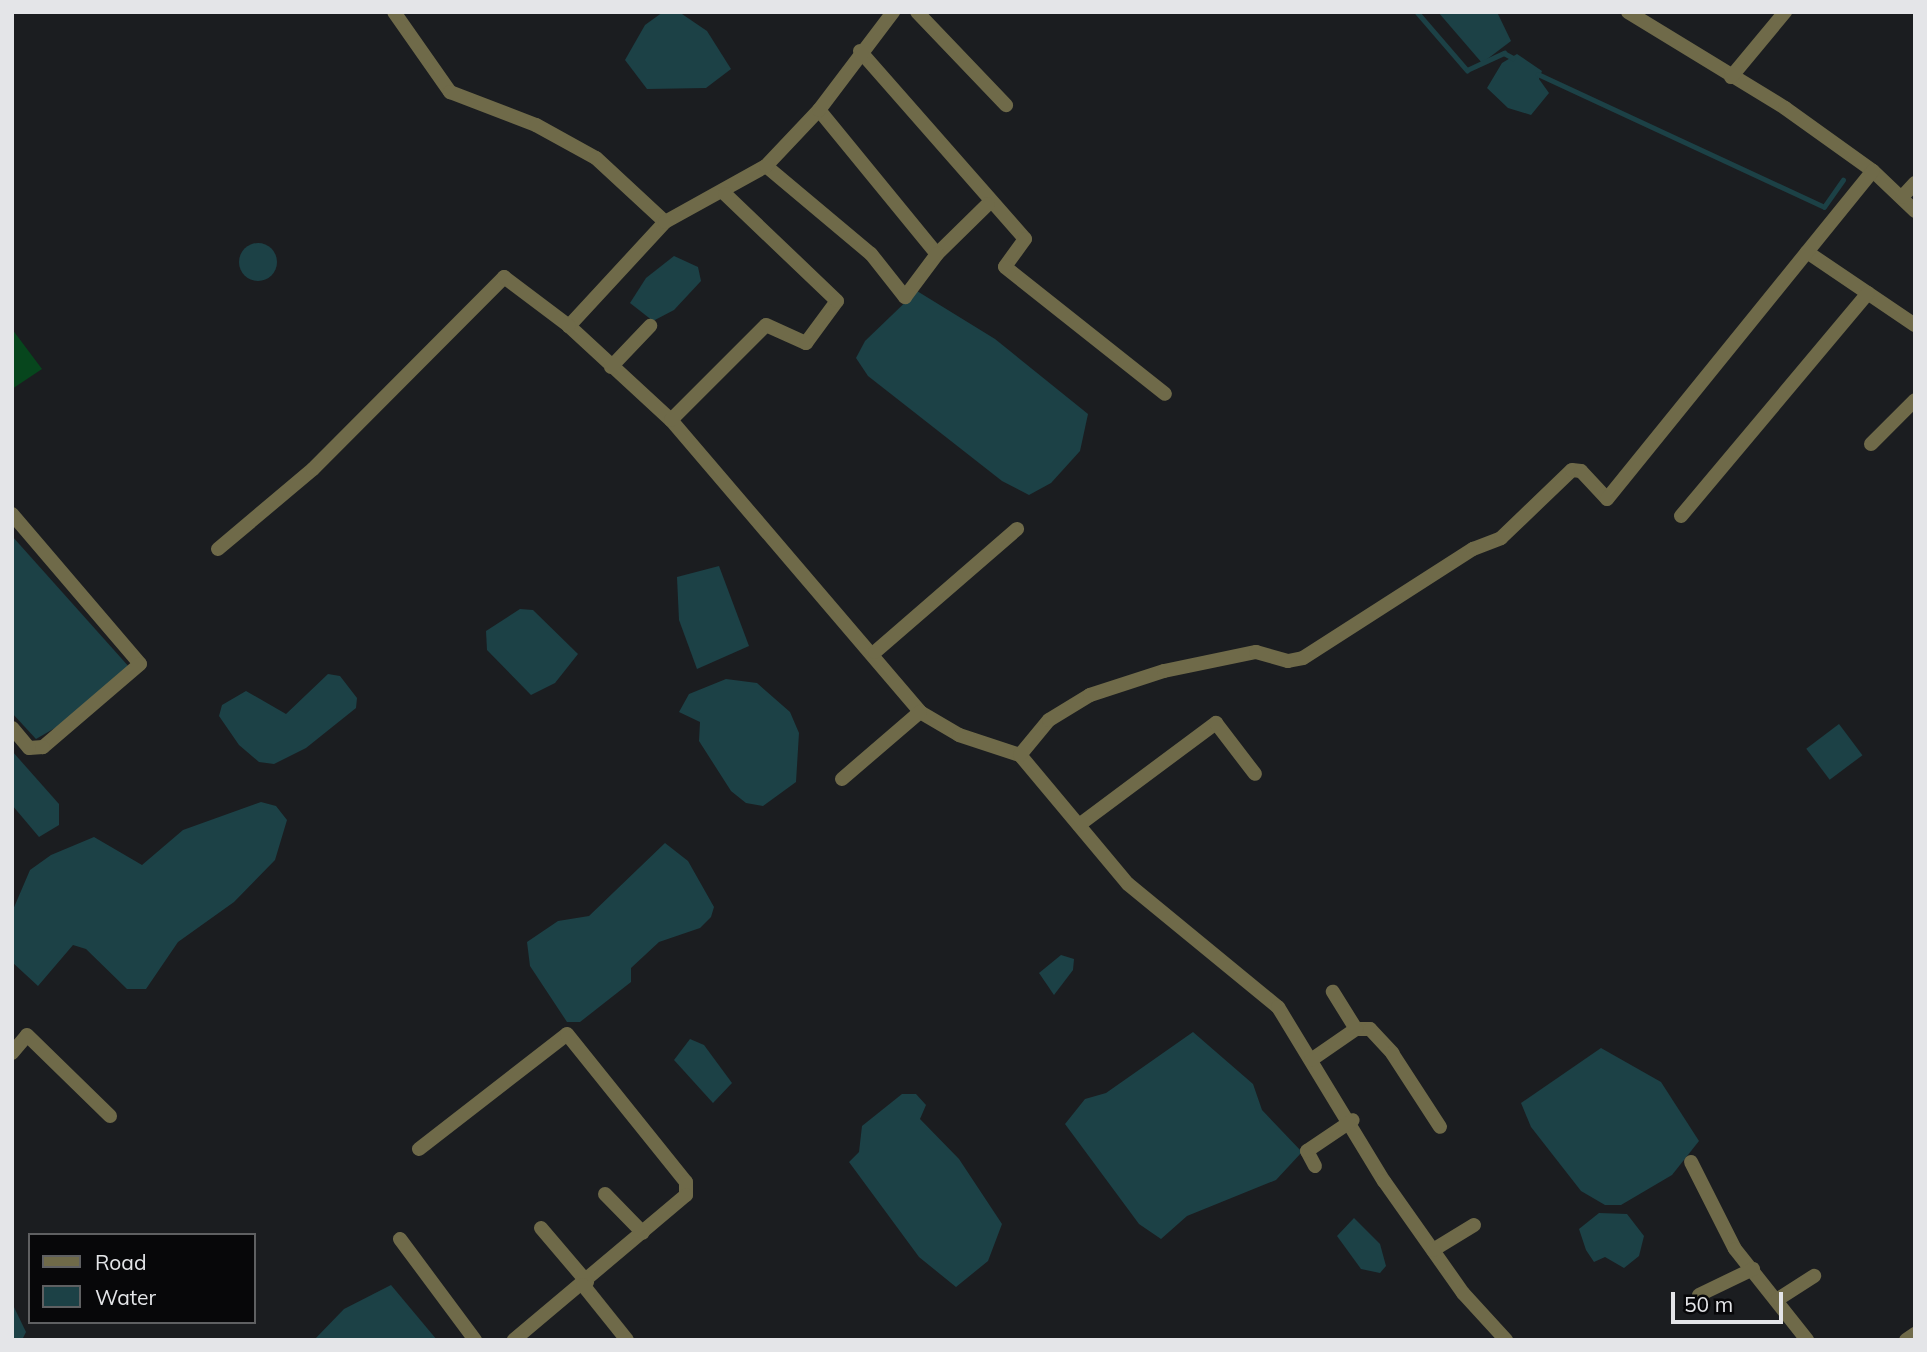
<!DOCTYPE html>
<html>
<head>
<meta charset="utf-8">
<style>
	body { margin:0 }
	#map { position:relative; width:1927px; height:1352px; overflow:hidden; background:#1b1d20; font-family:Mulish,sans-serif }
	div>[style] { position:absolute }
	.green>* { inset:0; background:#07461d }
	.water>* { inset:0; background:#1c4146; transform-origin:0 0 }
	.round { border-radius:50% }
	.stream>* { height:4.5px; margin:-2.25px; padding:0 2.25px; transform-origin:2.25px; border-radius:2.25px; background:#1c4146 }
	.minor>* { height:14px; margin:-7px; padding:0 7px; transform-origin:7px; border-radius:7px; background:#6f6a49 }
	span { translate:-50% -50%; white-space:nowrap; text-align:center; line-height:1.15; -webkit-text-stroke:5px #070709; paint-order:stroke }
	.frame { position:absolute; inset:0; border:14px solid #e4e5e8; pointer-events:none }
	.legend { position:absolute; left:28px; top:1233px; width:228px; height:91px; box-sizing:border-box; background:#070709; border:2px solid #5f6062; margin:0; padding:9px 12px; list-style:none; font-size:21px; color:#e4e5e8 }
	.legend li { display:flex; align-items:center; gap:14px; height:35px }
	.legend b { width:35px; border:2px solid #5f6062 }
	.scale { position:absolute; left:1671px; top:1292px; width:112px; height:32px; box-sizing:border-box; border:4px solid #e4e5e8; border-top:0; padding-left:9px; font-size:21px; line-height:24px; white-space:nowrap; color:#e4e5e8; -webkit-text-stroke:5px #070709; paint-order:stroke }
</style>
</head>
<body>
<div id="map">
	<div class="green">
		<div style="clip-path:polygon(12px 329px,42px 369px,12px 389px)"></div>
	</div>
	<div class="water">
		<div style="clip-path:polygon(663px 12px,679px 12px,707px 31px,731px 69px,706px 88px,647px 89px,625px 60px,645px 25px)"></div>
		<div style="clip-path:polygon(1438px 12px,1497px 12px,1511px 41px,1482px 63px)"></div>
		<div style="clip-path:polygon(1517px 54px,1542px 71px,1539px 79px,1549px 93px,1531px 115px,1508px 108px,1487px 88px,1502px 63px)"></div>
		<div class="round" style="left:239px;top:243px;width:38px;height:38px"></div>
		<div style="clip-path:polygon(674px 256px,698px 267px,701px 281px,674px 310px,653px 321px,630px 303px,646px 278px)"></div>
		<div style="clip-path:polygon(917px 291px,995px 339px,1088px 414px,1080px 451px,1051px 483px,1029px 495px,1002px 481px,868px 376px,856px 358px,865px 341px)"></div>
		<div style="clip-path:polygon(12px 536px,130px 668px,93px 706px,36px 739px,12px 713px)"></div>
		<div style="clip-path:polygon(719px 566px,749px 646px,697px 669px,679px 620px,677px 577px)"></div>
		<div style="clip-path:polygon(520px 609px,533px 610px,578px 654px,555px 683px,531px 695px,487px 650px,486px 631px)"></div>
		<div style="clip-path:polygon(328px 674px,340px 676px,357px 698px,356px 708px,306px 748px,274px 764px,259px 762px,239px 745px,219px 716px,222px 705px,246px 691px,286px 714px)"></div>
		<div style="clip-path:polygon(726px 679px,757px 683px,790px 712px,799px 733px,796px 782px,763px 806px,746px 803px,731px 791px,699px 741px,700px 722px,679px 712px,689px 694px)"></div>
		<div style="left:1839px;top:724px;width:39px;height:41px;rotate:53deg"></div>
		<div style="clip-path:polygon(12px 751px,59px 804px,59px 825px,39px 837px,12px 805px)"></div>
		<div style="clip-path:polygon(261px 802px,276px 806px,287px 820px,275px 860px,234px 902px,178px 942px,146px 989px,127px 989px,86px 949px,73px 945px,38px 986px,12px 962px,12px 912px,30px 870px,51px 855px,94px 837px,142px 865px,183px 830px)"></div>
		<div style="clip-path:polygon(665px 843px,688px 861px,714px 907px,711px 917px,700px 928px,659px 942px,631px 968px,631px 982px,580px 1022px,567px 1022px,530px 966px,527px 942px,558px 921px,589px 916px)"></div>
		<div style="clip-path:polygon(1061px 955px,1074px 959px,1073px 970px,1054px 995px,1039px 973px)"></div>
		<div style="clip-path:polygon(1193px 1032px,1253px 1084px,1262px 1110px,1302px 1152px,1276px 1180px,1187px 1216px,1161px 1239px,1139px 1224px,1065px 1124px,1085px 1099px,1106px 1093px)"></div>
		<div style="clip-path:polygon(690px 1039px,704px 1045px,732px 1083px,713px 1103px,674px 1060px)"></div>
		<div style="clip-path:polygon(1601px 1048px,1661px 1082px,1699px 1141px,1672px 1175px,1621px 1205px,1605px 1205px,1581px 1191px,1531px 1127px,1521px 1103px)"></div>
		<div style="clip-path:polygon(902px 1094px,916px 1094px,926px 1105px,920px 1119px,959px 1159px,1002px 1224px,988px 1261px,956px 1287px,919px 1257px,849px 1162px,859px 1152px,862px 1126px)"></div>
		<div style="clip-path:polygon(1599px 1213px,1627px 1214px,1644px 1236px,1639px 1256px,1624px 1268px,1605px 1257px,1594px 1262px,1586px 1250px,1579px 1229px)"></div>
		<div style="clip-path:polygon(1354px 1218px,1380px 1244px,1386px 1266px,1380px 1273px,1361px 1269px,1337px 1236px)"></div>
		<div style="clip-path:polygon(391px 1285px,437px 1340px,314px 1340px,344px 1309px)"></div>
		<div style="clip-path:polygon(12px 1303px,26px 1332px,22px 1340px,12px 1340px)"></div>
	</div>
	<div class="stream">
		<div style="left:1417px;top:12px;width:77px;rotate:49.2deg"></div>
		<div style="left:1467px;top:70px;width:41px;rotate:-24.7deg"></div>
		<div style="left:1504px;top:53px;width:10px;rotate:29deg"></div>
		<div style="left:1538px;top:74px;width:315px;rotate:24.9deg"></div>
		<div style="left:1824px;top:207px;width:33px;rotate:-55deg"></div>
	</div>
	<div class="minor">
		<div style="left:394px;top:12px;width:98px;rotate:55deg"></div>
		<div style="left:450px;top:92px;width:92px;rotate:21deg"></div>
		<div style="left:536px;top:125px;width:68px;rotate:28.8deg"></div>
		<div style="left:596px;top:158px;width:94px;rotate:42.8deg"></div>
		<div style="left:665px;top:222px;width:142px;rotate:132.7deg"></div>
		<div style="left:569px;top:326px;width:139px;rotate:42.7deg"></div>
		<div style="left:671px;top:420px;width:384px;rotate:49.5deg"></div>
		<div style="left:920px;top:712px;width:45px;rotate:30.5deg"></div>
		<div style="left:959px;top:735px;width:64px;rotate:18.2deg"></div>
		<div style="left:1020px;top:755px;width:168px;rotate:50.1deg"></div>
		<div style="left:1128px;top:884px;width:194px;rotate:39.4deg"></div>
		<div style="left:1278px;top:1007px;width:204px;rotate:58.7deg"></div>
		<div style="left:1384px;top:1181px;width:137px;rotate:54.8deg"></div>
		<div style="left:1463px;top:1293px;width:64px;rotate:47.5deg"></div>
		<div style="left:917px;top:12px;width:129px;rotate:46.3deg"></div>
		<div style="left:1628px;top:12px;width:184px;rotate:31.4deg"></div>
		<div style="left:1785px;top:108px;width:108px;rotate:35.6deg"></div>
		<div style="left:1873px;top:171px;width:58px;rotate:43.6deg"></div>
		<div style="left:860px;top:51px;width:250px;rotate:48.7deg"></div>
		<div style="left:1025px;top:239px;width:34px;rotate:126deg"></div>
		<div style="left:1005px;top:267px;width:204px;rotate:38.4deg"></div>
		<div style="left:1731px;top:77px;width:85px;rotate:-50.3deg"></div>
		<div style="left:819px;top:110px;width:186px;rotate:50.7deg"></div>
		<div style="left:937px;top:254px;width:71px;rotate:-44.4deg"></div>
		<div style="left:766px;top:166px;width:137px;rotate:40deg"></div>
		<div style="left:871px;top:254px;width:55px;rotate:51.7deg"></div>
		<div style="left:905px;top:297px;width:54px;rotate:-53.3deg"></div>
		<div style="left:1902px;top:197px;width:19px;rotate:-47deg"></div>
		<div style="left:665px;top:222px;width:115px;rotate:-29deg"></div>
		<div style="left:766px;top:166px;width:77px;rotate:-46.6deg"></div>
		<div style="left:819px;top:110px;width:123px;rotate:-52.9deg"></div>
		<div style="left:1807px;top:252px;width:130px;rotate:34.1deg"></div>
		<div style="left:611px;top:367px;width:57px;rotate:-46.4deg"></div>
		<div style="left:671px;top:420px;width:134px;rotate:-45deg"></div>
		<div style="left:766px;top:325px;width:44px;rotate:24.2deg"></div>
		<div style="left:806px;top:343px;width:52px;rotate:-53.6deg"></div>
		<div style="left:837px;top:301px;width:155px;rotate:-136.3deg"></div>
		<div style="left:1871px;top:444px;width:62px;rotate:-45deg"></div>
		<div style="left:12px;top:514px;width:197px;rotate:49.5deg"></div>
		<div style="left:140px;top:664px;width:128px;rotate:139.4deg"></div>
		<div style="left:43px;top:747px;width:14px;rotate:176deg"></div>
		<div style="left:29px;top:748px;width:26px;rotate:-130deg"></div>
		<div style="left:1681px;top:516px;width:291px;rotate:-50deg"></div>
		<div style="left:218px;top:549px;width:124px;rotate:-40.1deg"></div>
		<div style="left:313px;top:469px;width:271px;rotate:-45.1deg"></div>
		<div style="left:504px;top:277px;width:81px;rotate:37deg"></div>
		<div style="left:875px;top:652px;width:188px;rotate:-40.9deg"></div>
		<div style="left:1020px;top:755px;width:45px;rotate:-50.4deg"></div>
		<div style="left:1049px;top:720px;width:48px;rotate:-31.4deg"></div>
		<div style="left:1090px;top:695px;width:78px;rotate:-18deg"></div>
		<div style="left:1164px;top:671px;width:94px;rotate:-11.7deg"></div>
		<div style="left:1256px;top:652px;width:33px;rotate:16deg"></div>
		<div style="left:1288px;top:661px;width:15px;rotate:-11deg"></div>
		<div style="left:1303px;top:658px;width:202px;rotate:-32.7deg"></div>
		<div style="left:1473px;top:549px;width:30px;rotate:-21deg"></div>
		<div style="left:1501px;top:538px;width:98px;rotate:-43.8deg"></div>
		<div style="left:1572px;top:470px;width:9px;rotate:6deg"></div>
		<div style="left:1581px;top:471px;width:38px;rotate:47deg"></div>
		<div style="left:1607px;top:499px;width:422px;rotate:-51deg"></div>
		<div style="left:842px;top:779px;width:103px;rotate:-40.7deg"></div>
		<div style="left:1079px;top:825px;width:171px;rotate:-36.7deg"></div>
		<div style="left:1216px;top:723px;width:64px;rotate:52.6deg"></div>
		<div style="left:1356px;top:1029px;width:14px"></div>
		<div style="left:1370px;top:1029px;width:33px;rotate:47deg"></div>
		<div style="left:1392px;top:1053px;width:88px;rotate:57deg"></div>
		<div style="left:12px;top:1053px;width:23px;rotate:-50deg"></div>
		<div style="left:27px;top:1035px;width:116px;rotate:44.3deg"></div>
		<div style="left:1311px;top:1060px;width:55px;rotate:-34.6deg"></div>
		<div style="left:1356px;top:1029px;width:44px;rotate:-121.9deg"></div>
		<div style="left:419px;top:1149px;width:187px;rotate:-37.8deg"></div>
		<div style="left:567px;top:1034px;width:190px;rotate:51.2deg"></div>
		<div style="left:686px;top:1182px;width:13px;rotate:90deg"></div>
		<div style="left:686px;top:1195px;width:225px;rotate:139.9deg"></div>
		<div style="left:1691px;top:1162px;width:97px;rotate:63.2deg"></div>
		<div style="left:1735px;top:1249px;width:116px;rotate:51.6deg"></div>
		<div style="left:1315px;top:1166px;width:17px;rotate:-118deg"></div>
		<div style="left:1307px;top:1151px;width:55px;rotate:-34deg"></div>
		<div style="left:605px;top:1194px;width:54px;rotate:45.7deg"></div>
		<div style="left:541px;top:1228px;width:71px;rotate:49.6deg"></div>
		<div style="left:400px;top:1239px;width:126px;rotate:53.4deg"></div>
		<div style="left:1433px;top:1250px;width:48px;rotate:-31.4deg"></div>
		<div style="left:583px;top:1285px;width:70px;rotate:51.3deg"></div>
		<div style="left:1699px;top:1295px;width:60px;rotate:-25.7deg"></div>
		<div style="left:1778px;top:1299px;width:43px;rotate:-32.6deg"></div>
		<div style="left:1906px;top:1340px;width:11px;rotate:-34deg"></div>
	</div>
	<div class="frame"></div>
	<ul class="legend">
	<li><b style="height:9px;background:#6f6a49"></b>Road</li>
	<li><b style="height:19px;background:#1c4146"></b>Water</li>
	</ul>
	<div class="scale">50 m</div>
</div>
</body>
</html>
